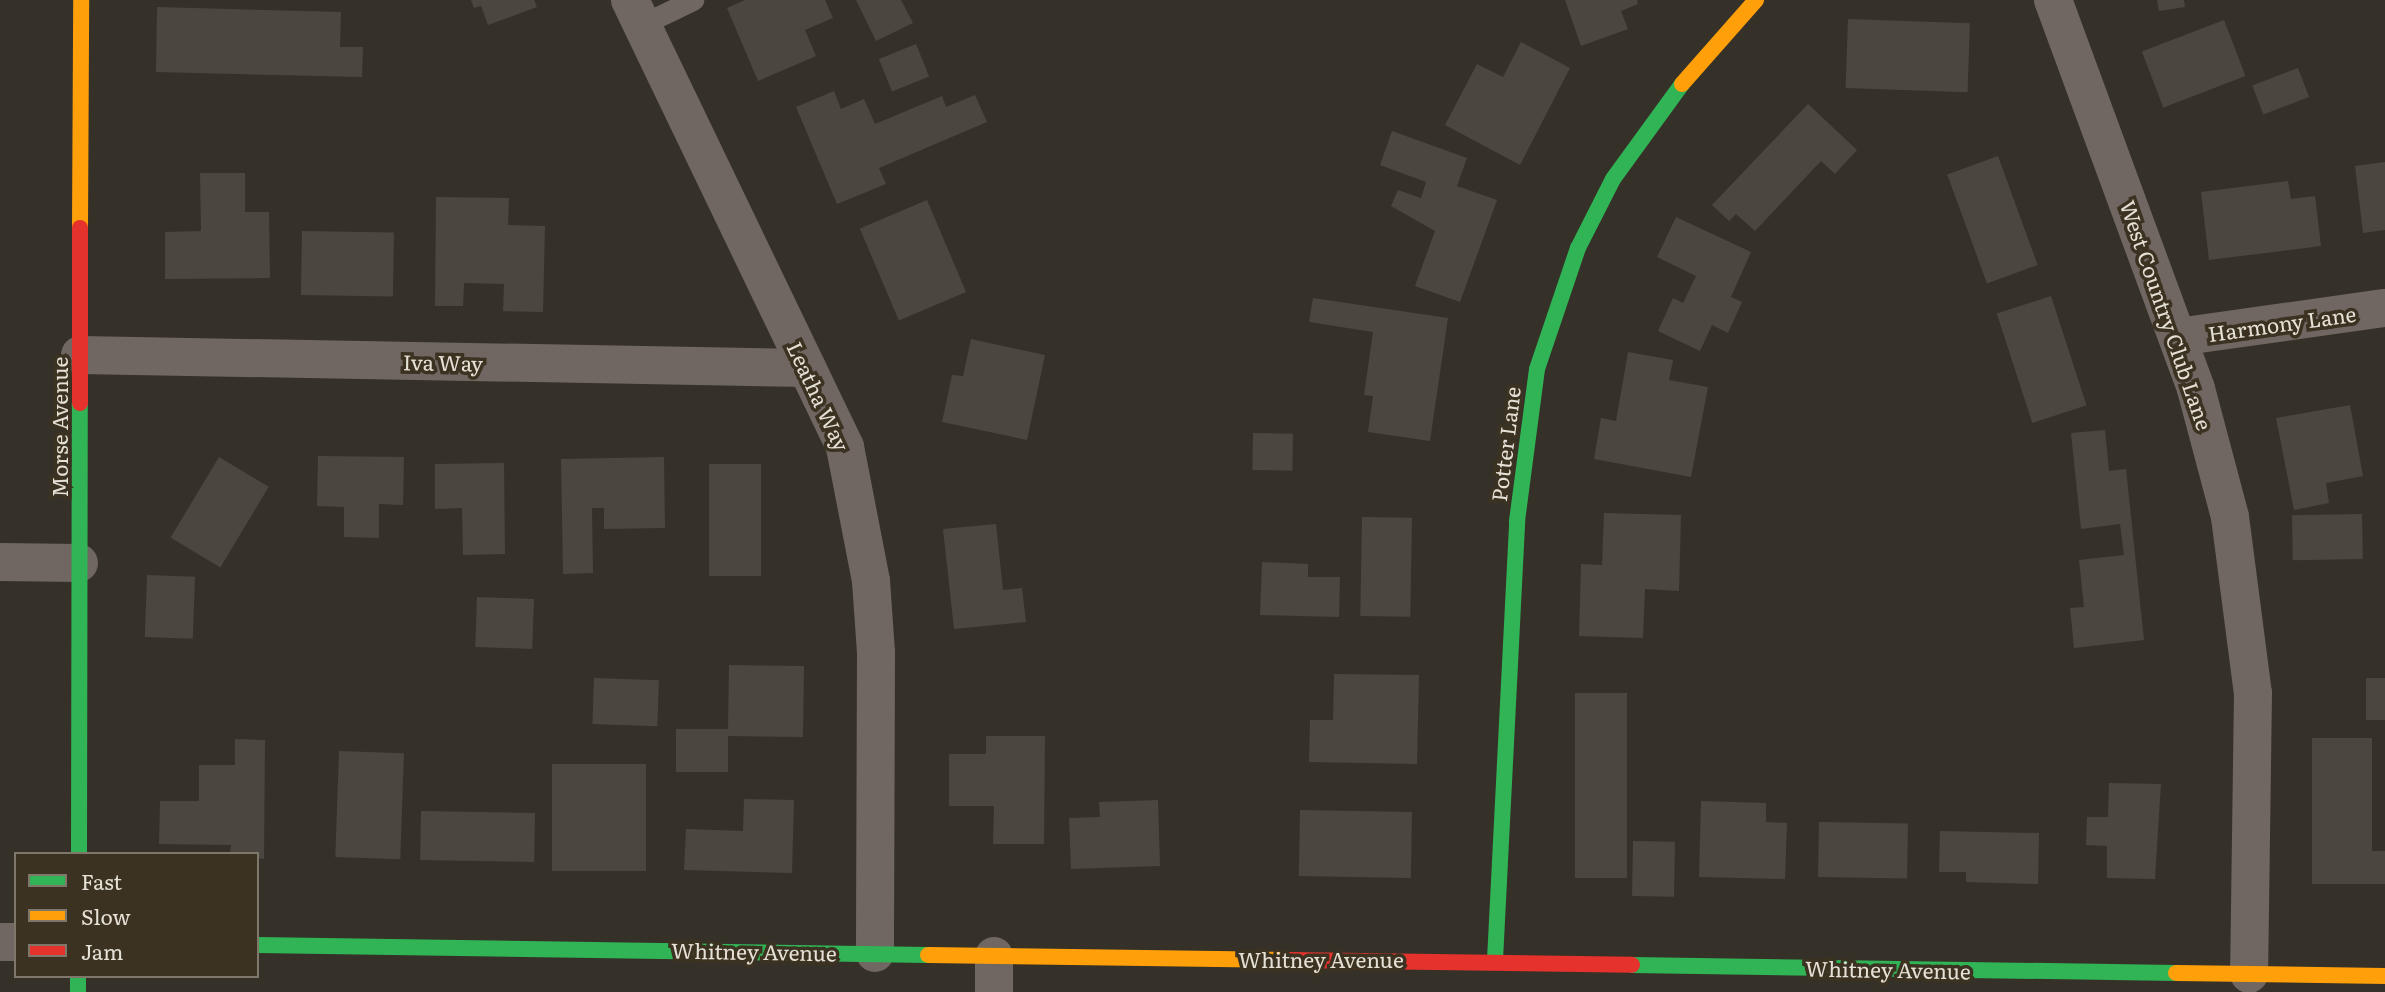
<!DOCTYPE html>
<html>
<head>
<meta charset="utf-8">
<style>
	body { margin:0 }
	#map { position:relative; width:2385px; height:992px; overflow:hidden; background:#353128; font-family:Literata,serif }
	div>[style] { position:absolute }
	.building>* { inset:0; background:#4b4740; transform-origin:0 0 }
	.lane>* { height:21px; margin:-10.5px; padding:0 10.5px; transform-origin:10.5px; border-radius:10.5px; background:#706762 }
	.street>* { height:38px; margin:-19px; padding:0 19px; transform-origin:19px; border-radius:19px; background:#706762 }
	.fast>* { height:16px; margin:-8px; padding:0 8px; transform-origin:8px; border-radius:8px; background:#30b455 }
	.slow>* { height:16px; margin:-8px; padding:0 8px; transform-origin:8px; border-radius:8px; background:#ff9f0a }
	.jam>* { height:16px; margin:-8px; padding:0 8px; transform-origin:8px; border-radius:8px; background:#e5322d }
	span { translate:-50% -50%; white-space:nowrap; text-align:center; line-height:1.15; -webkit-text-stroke:7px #3b3222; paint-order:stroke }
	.street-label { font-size:21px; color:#e6e1d6 }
	.legend { position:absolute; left:14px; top:852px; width:245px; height:126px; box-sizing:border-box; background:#3b3222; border:2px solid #7f786a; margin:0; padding:9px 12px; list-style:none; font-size:21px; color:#e6e1d6 }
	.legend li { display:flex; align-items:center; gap:14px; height:35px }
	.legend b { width:35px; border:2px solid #7f786a }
</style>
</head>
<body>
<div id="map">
	<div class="building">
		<div style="clip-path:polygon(471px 0,534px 0,537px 7px,488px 25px,481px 6px,474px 8px)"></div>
		<div style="clip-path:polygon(745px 0,825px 0,833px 18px,805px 30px,816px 56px,758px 81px,727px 8px)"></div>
		<div style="clip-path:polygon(856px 0,901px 0,913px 23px,876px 41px)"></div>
		<div style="clip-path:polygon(1565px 0,1637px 0,1638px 4px,1621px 11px,1628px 29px,1581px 46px)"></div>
		<div style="clip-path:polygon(2157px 0,2184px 0,2185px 7px,2159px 11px)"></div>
		<div style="clip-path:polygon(157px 7px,341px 12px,340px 47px,363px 47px,362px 77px,156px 72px)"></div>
		<div style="left:1848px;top:19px;width:122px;height:69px;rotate:2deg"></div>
		<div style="left:2224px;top:20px;width:60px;height:88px;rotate:69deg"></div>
		<div style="clip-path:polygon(1521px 42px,1570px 68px,1520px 165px,1445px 125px,1477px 64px,1503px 77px)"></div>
		<div style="left:916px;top:44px;width:35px;height:40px;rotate:68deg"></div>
		<div style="left:2298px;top:68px;width:31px;height:49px;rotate:69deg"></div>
		<div style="clip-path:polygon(834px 91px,841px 109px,864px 99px,875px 124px,942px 96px,946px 107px,975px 95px,987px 122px,879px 168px,886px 184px,837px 204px,796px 107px)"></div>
		<div style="clip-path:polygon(1808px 104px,1857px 150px,1835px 174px,1821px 161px,1755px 231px,1736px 214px,1729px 221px,1712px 205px)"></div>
		<div style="clip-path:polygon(1392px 131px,1467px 158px,1457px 186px,1497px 200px,1460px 302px,1415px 286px,1435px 231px,1391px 206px,1398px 190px,1421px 198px,1426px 182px,1380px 165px)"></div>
		<div style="left:1998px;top:156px;width:116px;height:54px;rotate:70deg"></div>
		<div style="clip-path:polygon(2385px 162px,2385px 230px,2363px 233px,2355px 166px)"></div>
		<div style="clip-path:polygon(200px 173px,245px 173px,245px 212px,269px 212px,270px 278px,165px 279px,165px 232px,201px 231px)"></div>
		<div style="clip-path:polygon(2288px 181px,2291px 199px,2315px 196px,2321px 246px,2209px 260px,2201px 192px)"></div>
		<div style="clip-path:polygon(436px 197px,509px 198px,508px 225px,545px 226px,543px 312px,503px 311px,504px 284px,464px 283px,463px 306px,435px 306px)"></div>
		<div style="left:927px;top:200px;width:100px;height:73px;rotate:67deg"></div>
		<div style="clip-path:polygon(1676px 217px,1751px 252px,1731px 297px,1742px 302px,1728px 333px,1712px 325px,1700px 351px,1658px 331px,1673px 298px,1683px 303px,1696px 276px,1657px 257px)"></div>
		<div style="left:302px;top:231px;width:92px;height:64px;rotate:1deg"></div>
		<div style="left:2051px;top:296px;width:115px;height:57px;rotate:72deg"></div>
		<div style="clip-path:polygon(1313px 298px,1448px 318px,1430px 441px,1368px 432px,1373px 396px,1364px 395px,1373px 332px,1309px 322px)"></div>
		<div style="clip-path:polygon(971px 339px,1045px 355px,1027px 440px,942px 422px,952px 375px,963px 376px)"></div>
		<div style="clip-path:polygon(1628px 352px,1673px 360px,1669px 380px,1708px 387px,1691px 477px,1594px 459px,1601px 418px,1616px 421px)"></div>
		<div style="clip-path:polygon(2350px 405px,2363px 476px,2326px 483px,2329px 503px,2294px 510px,2276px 418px)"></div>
		<div style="clip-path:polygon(2105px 430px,2109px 471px,2126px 469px,2144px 640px,2074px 648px,2070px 608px,2084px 607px,2079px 560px,2124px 555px,2120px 524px,2081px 529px,2071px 433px)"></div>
		<div style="left:1253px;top:433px;width:40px;height:37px;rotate:1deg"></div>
		<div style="clip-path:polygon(318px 456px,404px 457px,403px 505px,379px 504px,379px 538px,344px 537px,344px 507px,317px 506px)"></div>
		<div style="left:219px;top:457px;width:58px;height:94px;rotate:31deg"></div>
		<div style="clip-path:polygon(664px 457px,665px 528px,604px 529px,604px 508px,592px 508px,593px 573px,563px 574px,561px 459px)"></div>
		<div style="clip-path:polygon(504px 463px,505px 554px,463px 555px,462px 508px,435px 509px,435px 464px)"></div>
		<div style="left:709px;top:464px;width:52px;height:112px"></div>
		<div style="clip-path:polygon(1604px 513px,1681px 515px,1679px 591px,1645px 589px,1643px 638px,1579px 636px,1581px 564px,1602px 565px)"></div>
		<div style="left:2362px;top:514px;width:45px;height:70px;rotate:89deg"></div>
		<div style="left:1362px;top:517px;width:50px;height:99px;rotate:1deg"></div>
		<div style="clip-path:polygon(996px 524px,1003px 590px,1022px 588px,1026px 622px,954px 629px,943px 529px)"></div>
		<div style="clip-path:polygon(1262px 562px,1308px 564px,1308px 577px,1340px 577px,1339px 617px,1260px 615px)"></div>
		<div style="left:147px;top:575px;width:48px;height:62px;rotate:2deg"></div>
		<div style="left:477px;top:597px;width:57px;height:50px;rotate:2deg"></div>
		<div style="clip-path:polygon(729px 665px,804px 666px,803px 737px,728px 736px,728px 772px,676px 772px,676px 729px,728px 729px)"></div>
		<div style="clip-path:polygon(1334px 674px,1419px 675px,1417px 764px,1309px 762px,1310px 720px,1333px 720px)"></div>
		<div style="left:594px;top:678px;width:65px;height:46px;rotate:2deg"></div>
		<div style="left:2366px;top:678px;width:19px;height:42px"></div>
		<div style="left:1575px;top:693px;width:52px;height:185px"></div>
		<div style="clip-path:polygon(986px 736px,1045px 736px,1044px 844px,993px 844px,994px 806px,949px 806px,949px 754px,986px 754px)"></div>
		<div style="clip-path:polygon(2312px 738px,2372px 738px,2372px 851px,2385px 851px,2385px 884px,2312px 884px)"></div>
		<div style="clip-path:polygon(235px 739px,265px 740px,264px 859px,230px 854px,231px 845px,159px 844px,160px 801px,199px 801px,199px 765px,235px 765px)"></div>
		<div style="left:339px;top:751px;width:65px;height:106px;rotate:2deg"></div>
		<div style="left:552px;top:764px;width:94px;height:107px"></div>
		<div style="clip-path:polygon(2109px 783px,2161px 784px,2155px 879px,2107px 878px,2107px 846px,2086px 845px,2087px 817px,2108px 817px)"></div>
		<div style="clip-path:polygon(744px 799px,794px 800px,792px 873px,684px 870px,686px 829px,743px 831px)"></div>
		<div style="clip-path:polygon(1158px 800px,1160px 866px,1071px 869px,1069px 818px,1100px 817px,1099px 802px)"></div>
		<div style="clip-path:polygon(1701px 801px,1766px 803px,1766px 822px,1787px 823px,1785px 879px,1699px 877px)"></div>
		<div style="left:1300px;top:810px;width:112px;height:66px;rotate:1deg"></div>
		<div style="left:421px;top:811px;width:114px;height:49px;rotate:1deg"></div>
		<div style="left:1819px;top:822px;width:89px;height:55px;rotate:1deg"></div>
		<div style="clip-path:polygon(1940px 831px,2039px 833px,2038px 884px,1966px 882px,1966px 872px,1939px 872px)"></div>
		<div style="left:1633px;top:841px;width:42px;height:55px;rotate:1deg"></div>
	</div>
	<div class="lane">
		<div style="left:641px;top:25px;width:58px;rotate:-25.7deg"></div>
	</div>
	<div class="street">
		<div style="left:630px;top:0;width:496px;rotate:64.3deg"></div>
		<div style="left:845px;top:447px;width:136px;rotate:79deg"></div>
		<div style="left:871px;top:581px;width:72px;rotate:86deg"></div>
		<div style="left:876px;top:653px;width:300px;rotate:90.2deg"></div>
		<div style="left:2053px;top:0;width:414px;rotate:69.8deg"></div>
		<div style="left:2196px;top:389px;width:132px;rotate:75.1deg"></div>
		<div style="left:2230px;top:517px;width:177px;rotate:82.6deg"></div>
		<div style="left:2253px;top:693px;width:281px;rotate:90.8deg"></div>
		<div style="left:2178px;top:337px;width:209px;rotate:-8deg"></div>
		<div style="left:80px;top:355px;width:727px;rotate:1.02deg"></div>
		<div style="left:0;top:562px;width:79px;rotate:0.7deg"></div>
		<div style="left:0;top:942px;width:16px"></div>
		<div style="left:994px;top:992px;width:36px;rotate:-90deg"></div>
	</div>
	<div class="fast">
		<div style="left:79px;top:854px;width:451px;rotate:-89.9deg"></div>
		<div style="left:257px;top:945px;width:671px;rotate:0.85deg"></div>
		<div style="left:1495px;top:960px;width:440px;rotate:-87.1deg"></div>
		<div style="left:1517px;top:521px;width:153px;rotate:-82.5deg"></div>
		<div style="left:1537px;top:369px;width:128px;rotate:-71.3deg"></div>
		<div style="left:1578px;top:248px;width:77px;rotate:-63.1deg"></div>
		<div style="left:1613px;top:179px;width:117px;rotate:-54deg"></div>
		<div style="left:1632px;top:965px;width:544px;rotate:0.84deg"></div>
		<div style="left:78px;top:976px;width:16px;rotate:90deg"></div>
	</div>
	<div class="slow">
		<div style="left:1682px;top:84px;width:112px;rotate:-48.6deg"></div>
		<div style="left:80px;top:228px;width:228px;rotate:-89.7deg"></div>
		<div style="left:928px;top:955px;width:361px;rotate:0.8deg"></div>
		<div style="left:2176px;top:973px;width:209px;rotate:0.8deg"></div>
	</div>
	<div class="jam">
		<div style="left:80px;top:403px;width:175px;rotate:-90deg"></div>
		<div style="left:1289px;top:960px;width:343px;rotate:0.8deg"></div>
	</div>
	<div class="street-label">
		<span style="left:2167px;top:315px;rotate:71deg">West Country Club Lane</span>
		<span style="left:2282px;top:323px;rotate:-8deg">Harmony Lane</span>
		<span style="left:443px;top:362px;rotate:1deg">Iva Way</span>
		<span style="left:819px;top:396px;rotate:65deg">Leatha Way</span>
		<span style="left:59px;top:427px;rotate:-90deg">Morse Avenue</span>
		<span style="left:1505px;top:444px;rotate:-83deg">Potter Lane</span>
		<span style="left:754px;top:951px;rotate:1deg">Whitney Avenue</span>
		<span style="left:1321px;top:959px">Whitney Avenue</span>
		<span style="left:1888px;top:969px;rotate:1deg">Whitney Avenue</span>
	</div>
	<ul class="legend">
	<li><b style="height:9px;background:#30b455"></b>Fast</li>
	<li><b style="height:9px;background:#ff9f0a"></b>Slow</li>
	<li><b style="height:9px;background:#e5322d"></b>Jam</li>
	</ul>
</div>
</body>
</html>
